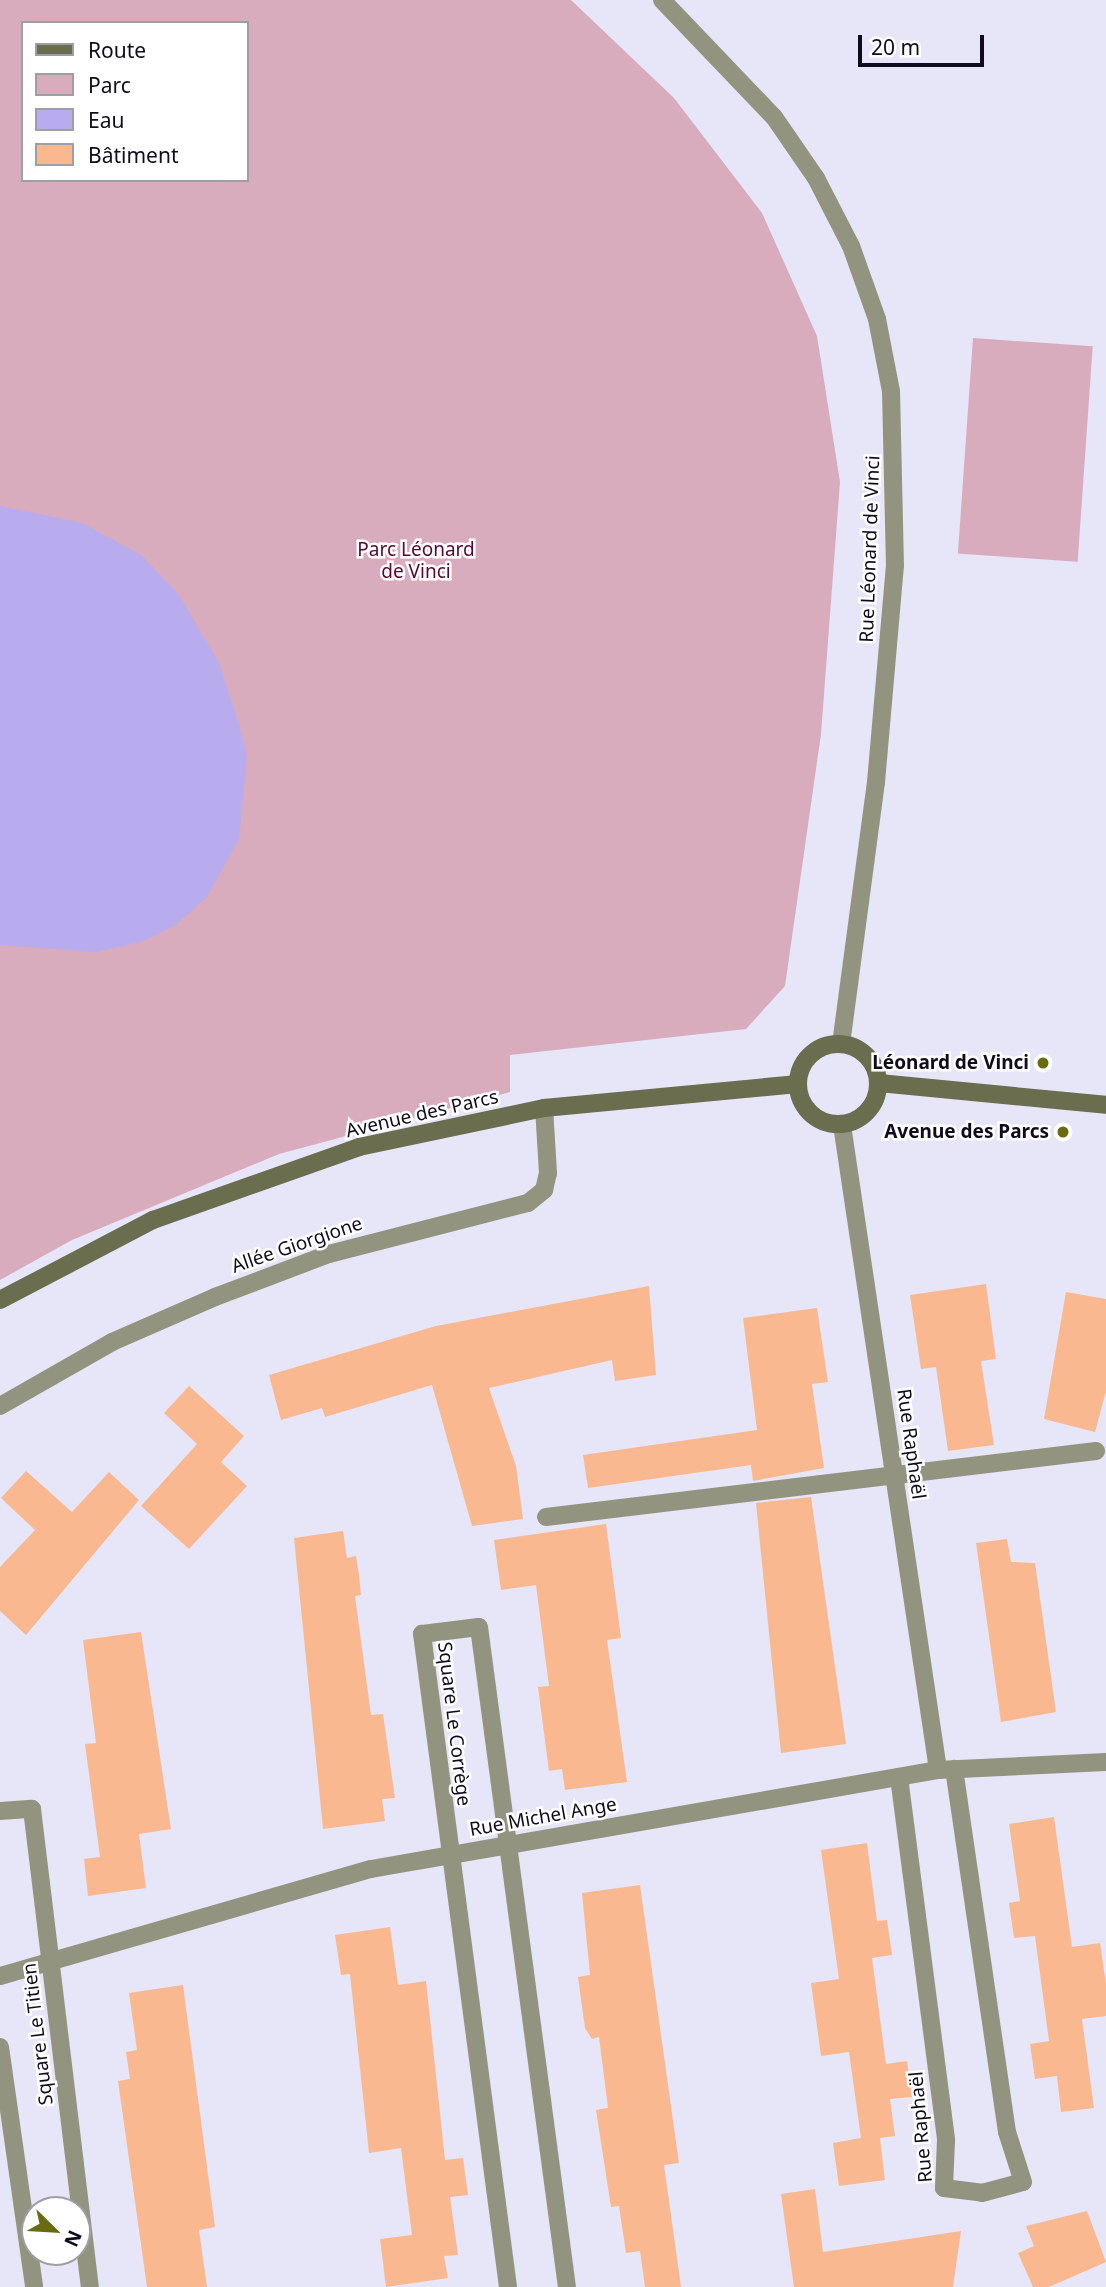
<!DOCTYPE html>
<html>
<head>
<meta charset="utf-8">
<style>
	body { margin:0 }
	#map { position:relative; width:1106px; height:2287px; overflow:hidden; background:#e7e5f8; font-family:"Noto Sans",sans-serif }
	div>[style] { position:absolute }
	.green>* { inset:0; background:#d8abbd; transform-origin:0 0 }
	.water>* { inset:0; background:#b8acee }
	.building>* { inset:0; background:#f9b890 }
	.lane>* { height:18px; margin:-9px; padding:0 9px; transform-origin:9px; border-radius:9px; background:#92947f }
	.street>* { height:18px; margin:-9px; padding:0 9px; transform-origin:9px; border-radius:9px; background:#92947f }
	.secondary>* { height:18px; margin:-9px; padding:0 9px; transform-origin:9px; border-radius:9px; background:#6a6d4e }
	.secondary>.ring { margin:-9px; padding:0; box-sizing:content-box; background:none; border:18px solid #6a6d4e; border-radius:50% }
	.dots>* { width:19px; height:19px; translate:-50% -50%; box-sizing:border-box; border:4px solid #fff; border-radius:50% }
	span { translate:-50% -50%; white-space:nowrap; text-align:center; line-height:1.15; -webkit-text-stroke:5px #fff; paint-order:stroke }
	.street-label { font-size:19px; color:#100c1d }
	.park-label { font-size:19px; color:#590436 }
	.poi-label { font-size:19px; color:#100c1d; font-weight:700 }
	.right { translate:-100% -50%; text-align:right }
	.legend { position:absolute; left:21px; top:21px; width:228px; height:161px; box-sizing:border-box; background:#fff; border:2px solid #9f9ea5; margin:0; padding:9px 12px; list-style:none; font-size:21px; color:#100c1d }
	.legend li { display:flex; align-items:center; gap:14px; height:35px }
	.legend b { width:35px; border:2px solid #9f9ea5 }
	.north { position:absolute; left:21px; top:2196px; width:70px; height:70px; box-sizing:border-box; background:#fff; border:2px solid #9f9ea5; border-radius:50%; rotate:114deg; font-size:19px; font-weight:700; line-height:28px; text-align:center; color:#100c1d }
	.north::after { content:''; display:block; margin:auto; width:24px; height:32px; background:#686c0e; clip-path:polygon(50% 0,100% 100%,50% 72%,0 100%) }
	.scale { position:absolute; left:858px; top:35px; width:126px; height:32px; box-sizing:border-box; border:4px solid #100c1d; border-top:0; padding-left:9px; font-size:21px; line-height:24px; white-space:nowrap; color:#100c1d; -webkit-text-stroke:5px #fff; paint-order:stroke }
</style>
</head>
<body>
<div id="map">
	<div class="green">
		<div style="clip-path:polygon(evenodd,0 0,571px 0,674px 98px,762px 213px,817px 336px,840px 482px,821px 734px,785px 986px,746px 1029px,510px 1055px,510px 1092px,279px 1154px,72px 1240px,0 1280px,0 0,23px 23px,247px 23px,247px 180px,23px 180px,23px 23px)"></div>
		<div style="left:973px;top:338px;width:120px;height:216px;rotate:4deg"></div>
	</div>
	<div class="water">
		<div style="clip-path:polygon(0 506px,82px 523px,141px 555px,179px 595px,219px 663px,239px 724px,247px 756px,239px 839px,207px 897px,177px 924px,144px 941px,96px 952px,0 945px)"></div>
	</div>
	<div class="building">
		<div style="clip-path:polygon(986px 1284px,996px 1359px,981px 1361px,994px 1445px,948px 1451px,936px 1367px,921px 1369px,910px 1295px)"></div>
		<div style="clip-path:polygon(649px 1286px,656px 1375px,615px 1381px,612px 1360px,489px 1388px,516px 1466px,523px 1519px,472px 1526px,432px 1385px,325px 1417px,322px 1408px,281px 1420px,269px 1375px,436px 1326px)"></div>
		<div style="clip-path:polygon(1066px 1292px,1106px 1299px,1106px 1391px,1095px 1432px,1044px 1419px)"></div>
		<div style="clip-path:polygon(817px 1308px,828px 1382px,812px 1384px,824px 1468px,753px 1481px,751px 1465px,588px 1488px,583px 1455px,757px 1430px,743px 1318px)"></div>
		<div style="clip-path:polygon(189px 1386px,244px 1436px,221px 1462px,247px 1486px,189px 1549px,141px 1506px,197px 1444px,164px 1413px)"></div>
		<div style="clip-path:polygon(26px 1471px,72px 1512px,109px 1472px,139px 1500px,26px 1635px,0 1611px,0 1567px,35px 1530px,1px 1498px)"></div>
		<div style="clip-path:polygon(811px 1497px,846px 1744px,781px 1753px,756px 1503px)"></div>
		<div style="clip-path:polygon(606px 1524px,621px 1638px,607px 1640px,627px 1782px,565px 1790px,562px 1769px,549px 1771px,538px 1687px,549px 1686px,536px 1585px,501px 1590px,494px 1540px)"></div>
		<div style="clip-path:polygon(343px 1531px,347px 1558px,356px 1556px,359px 1575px,361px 1595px,355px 1596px,371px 1715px,383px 1714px,395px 1798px,382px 1799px,385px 1821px,323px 1829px,294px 1538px)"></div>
		<div style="clip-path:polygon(1007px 1539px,1011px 1562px,1035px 1563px,1056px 1712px,1001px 1722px,976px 1543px)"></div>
		<div style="clip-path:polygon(141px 1632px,171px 1829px,139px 1834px,146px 1888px,88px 1896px,84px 1859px,100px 1857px,85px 1744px,96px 1743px,83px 1640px)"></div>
		<div style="clip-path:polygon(1054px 1817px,1072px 1947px,1100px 1943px,1106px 1984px,1106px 2016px,1082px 2019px,1094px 2108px,1061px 2112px,1057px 2076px,1035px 2079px,1030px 2044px,1049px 2041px,1035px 1936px,1014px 1938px,1009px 1903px,1020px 1901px,1009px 1824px)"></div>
		<div style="clip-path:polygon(867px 1843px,877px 1921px,887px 1920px,892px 1955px,872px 1958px,886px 2064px,907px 2061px,912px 2097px,890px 2099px,895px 2136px,880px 2138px,885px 2180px,839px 2186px,833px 2143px,861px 2138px,849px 2052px,821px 2056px,811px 1983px,839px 1979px,821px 1850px)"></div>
		<div style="clip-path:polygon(640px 1885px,679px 2163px,664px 2165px,681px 2287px,645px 2287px,640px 2251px,626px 2253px,619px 2206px,611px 2207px,596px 2110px,608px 2108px,599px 2037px,592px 2039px,585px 2028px,578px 1977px,590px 1975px,582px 1893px)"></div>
		<div style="clip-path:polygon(390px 1927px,398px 1985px,426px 1981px,445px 2160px,463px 2158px,468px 2195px,450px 2197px,458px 2255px,444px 2256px,448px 2278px,386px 2287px,380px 2239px,412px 2235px,401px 2148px,369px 2153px,350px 1974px,341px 1975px,335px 1935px)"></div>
		<div style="clip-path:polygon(183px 1985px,215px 2227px,199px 2230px,207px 2287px,147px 2287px,118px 2081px,130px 2079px,126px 2052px,137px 2050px,129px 1993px)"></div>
		<div style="clip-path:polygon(815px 2189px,823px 2252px,961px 2231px,953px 2287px,794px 2287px,781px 2194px)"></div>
		<div style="clip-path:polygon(1087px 2211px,1106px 2262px,1049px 2287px,1033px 2287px,1018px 2253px,1034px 2246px,1026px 2226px)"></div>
	</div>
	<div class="lane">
		<div style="left:546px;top:1517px;width:554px;rotate:-6.84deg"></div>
	</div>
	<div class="street">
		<div style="left:662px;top:0;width:162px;rotate:46.3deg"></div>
		<div style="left:774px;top:117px;width:74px;rotate:55.5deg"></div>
		<div style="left:816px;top:178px;width:76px;rotate:62.8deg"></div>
		<div style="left:851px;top:246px;width:77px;rotate:70.4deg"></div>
		<div style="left:877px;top:319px;width:73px;rotate:79deg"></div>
		<div style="left:891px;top:391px;width:174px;rotate:88.7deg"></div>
		<div style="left:895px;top:565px;width:218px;rotate:95deg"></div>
		<div style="left:876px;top:782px;width:263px;rotate:97.6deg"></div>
		<div style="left:842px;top:1125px;width:652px;rotate:81.53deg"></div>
		<div style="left:0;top:1406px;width:129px;rotate:-29.7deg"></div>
		<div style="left:112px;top:1342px;width:112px;rotate:-23.6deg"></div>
		<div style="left:215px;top:1297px;width:122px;rotate:-20.7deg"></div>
		<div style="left:329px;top:1254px;width:205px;rotate:-14.4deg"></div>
		<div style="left:528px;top:1203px;width:21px;rotate:-39deg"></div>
		<div style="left:544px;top:1190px;width:17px;rotate:-77deg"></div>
		<div style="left:548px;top:1173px;width:65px;rotate:-93.5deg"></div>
		<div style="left:899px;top:1777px;width:366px;rotate:82.6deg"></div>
		<div style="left:946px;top:2140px;width:48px;rotate:92.4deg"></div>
		<div style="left:944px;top:2188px;width:38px;rotate:7deg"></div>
		<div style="left:982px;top:2193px;width:42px;rotate:-15deg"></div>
		<div style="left:1023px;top:2182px;width:52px;rotate:-107.7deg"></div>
		<div style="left:1007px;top:2132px;width:367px;rotate:-98.3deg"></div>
		<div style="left:0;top:1811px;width:32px;rotate:-4deg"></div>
		<div style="left:32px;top:1809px;width:482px;rotate:83.1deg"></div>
		<div style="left:0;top:1976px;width:386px;rotate:-16.1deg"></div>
		<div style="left:371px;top:1869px;width:576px;rotate:-9.9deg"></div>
		<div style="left:938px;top:1770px;width:168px;rotate:-2.7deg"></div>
		<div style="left:0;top:2047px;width:242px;rotate:81.9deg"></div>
		<div style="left:508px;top:2287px;width:659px;rotate:-97.5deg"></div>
		<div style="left:422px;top:1634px;width:57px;rotate:-7deg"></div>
		<div style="left:479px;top:1627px;width:666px;rotate:82.41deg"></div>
	</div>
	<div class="secondary">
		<div class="ring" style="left:798px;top:1044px;width:62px;height:62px"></div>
		<div style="left:879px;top:1083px;width:228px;rotate:5.5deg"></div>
		<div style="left:0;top:1300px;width:173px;rotate:-27.6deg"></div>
		<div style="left:153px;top:1220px;width:219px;rotate:-19.5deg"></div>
		<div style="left:359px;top:1147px;width:189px;rotate:-11.9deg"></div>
		<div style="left:544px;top:1108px;width:255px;rotate:-5.4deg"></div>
	</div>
	<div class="dots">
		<div style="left:1043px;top:1063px;background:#686c0e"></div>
		<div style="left:1063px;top:1132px;background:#686c0e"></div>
	</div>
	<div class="street-label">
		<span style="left:870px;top:549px;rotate:-88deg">Rue Léonard de Vinci</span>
		<span style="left:422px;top:1114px;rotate:-13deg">Avenue des Parcs</span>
		<span style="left:297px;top:1245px;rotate:-19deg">Allée Giorgione</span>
		<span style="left:911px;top:1444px;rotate:82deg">Rue Raphaël</span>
		<span style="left:454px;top:1724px;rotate:83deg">Square Le Corrège</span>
		<span style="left:543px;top:1817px;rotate:-10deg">Rue Michel Ange</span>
		<span style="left:38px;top:2034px;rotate:-97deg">Square Le Titien</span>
		<span style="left:921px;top:2127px;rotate:-95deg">Rue Raphaël</span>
	</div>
	<div class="park-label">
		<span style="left:416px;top:561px">Parc Léonard<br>de Vinci</span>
	</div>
	<div class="poi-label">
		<span class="right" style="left:1029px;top:1063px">Léonard de Vinci</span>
		<span class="right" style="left:1049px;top:1132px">Avenue des Parcs</span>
	</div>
	<ul class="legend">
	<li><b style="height:9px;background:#6a6d4e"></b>Route</li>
	<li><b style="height:19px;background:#d8abbd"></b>Parc</li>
	<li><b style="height:19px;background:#b8acee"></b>Eau</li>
	<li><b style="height:19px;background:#f9b890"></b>Bâtiment</li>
	</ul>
	<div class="north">N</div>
	<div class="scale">20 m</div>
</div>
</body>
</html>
